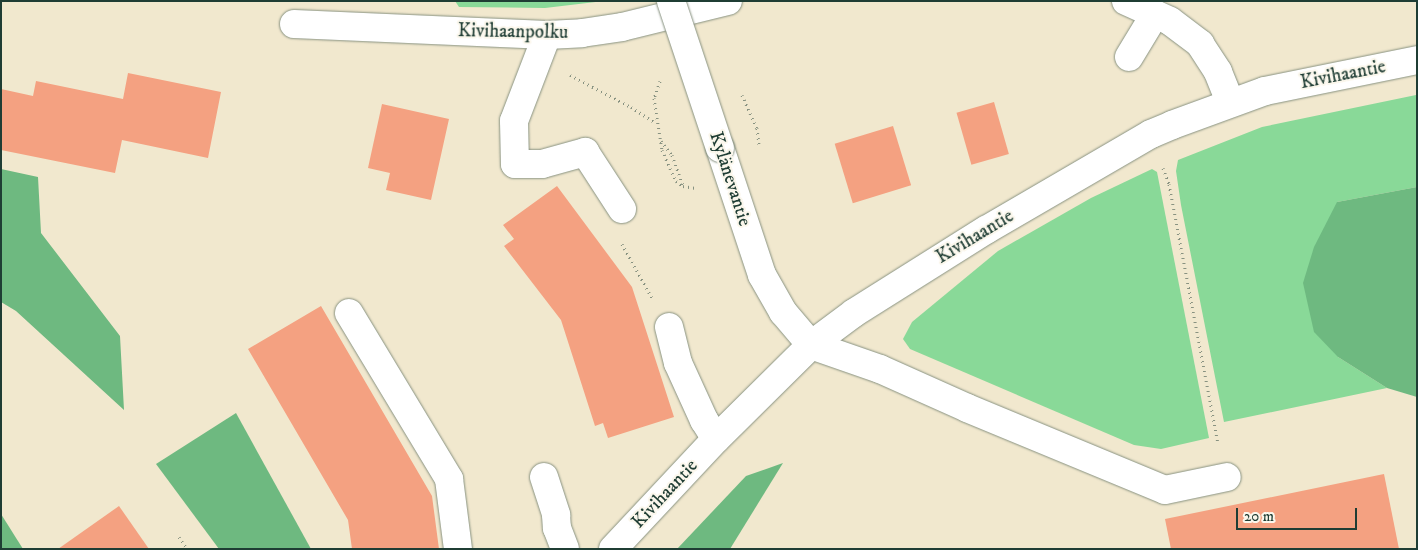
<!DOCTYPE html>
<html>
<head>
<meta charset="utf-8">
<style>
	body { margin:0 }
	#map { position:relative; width:1418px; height:550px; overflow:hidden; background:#f1e8ce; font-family:"IM FELL DW Pica",serif }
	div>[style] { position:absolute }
	.green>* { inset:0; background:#89d998 }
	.forest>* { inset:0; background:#6eb980 }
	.building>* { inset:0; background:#f4a181; transform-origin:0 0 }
	.path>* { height:3px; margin-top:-1.5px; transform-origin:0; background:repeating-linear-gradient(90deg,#889281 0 1px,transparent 0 5px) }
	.roads { filter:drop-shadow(0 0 1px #889281) drop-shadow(0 0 1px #889281) }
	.minor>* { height:28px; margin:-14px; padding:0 14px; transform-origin:14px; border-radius:14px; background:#fff }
	.bridges { filter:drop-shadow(0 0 1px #889281) drop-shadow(0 0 1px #889281) }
	.minor-bridge>* { height:28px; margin:-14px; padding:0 14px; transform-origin:14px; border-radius:14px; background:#fff }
	span { translate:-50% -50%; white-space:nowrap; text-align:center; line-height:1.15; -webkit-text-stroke:4px #fbf7ec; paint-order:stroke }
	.street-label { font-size:19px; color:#1f3d34 }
	.frame { position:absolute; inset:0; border:2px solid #1f3d34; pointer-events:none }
	.scale { position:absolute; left:1236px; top:508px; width:121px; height:22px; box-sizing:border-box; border:2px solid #1f3d34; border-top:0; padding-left:6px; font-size:15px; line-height:18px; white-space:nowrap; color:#1f3d34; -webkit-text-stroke:4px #fbf7ec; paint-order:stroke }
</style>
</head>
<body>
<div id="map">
	<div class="green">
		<div style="clip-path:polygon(455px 1px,604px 1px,545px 8px,459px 7px)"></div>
		<div style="clip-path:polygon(1416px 95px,1417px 187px,1337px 202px,1338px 357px,1387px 388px,1224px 422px,1181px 205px,1176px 171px,1178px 160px,1262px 127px)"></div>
		<div style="clip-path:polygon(1152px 169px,1157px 172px,1209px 438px,1161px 449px,1134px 445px,910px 349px,903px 339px,912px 322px,998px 251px,1091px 198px)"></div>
	</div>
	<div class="forest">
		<div style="clip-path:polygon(1px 169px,38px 177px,41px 233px,120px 336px,124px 410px,16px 311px,1px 302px)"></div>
		<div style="clip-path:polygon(1417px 187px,1417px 397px,1387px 388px,1338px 357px,1314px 332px,1303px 283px,1314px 247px,1337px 202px)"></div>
		<div style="clip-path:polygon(236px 413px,311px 549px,219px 549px,156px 464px)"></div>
		<div style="clip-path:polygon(783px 463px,730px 549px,677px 549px,746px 476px)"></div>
		<div style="clip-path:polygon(1px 514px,23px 549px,1px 549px)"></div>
	</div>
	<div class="building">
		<div style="clip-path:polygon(128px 73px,221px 92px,208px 158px,122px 140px,115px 173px,1px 150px,1px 89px,33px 96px,36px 81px,123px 99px)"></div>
		<div style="left:994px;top:102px;width:54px;height:39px;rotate:74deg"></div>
		<div style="clip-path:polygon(382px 104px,449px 119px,431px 200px,386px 190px,390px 173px,368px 168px)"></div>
		<div style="left:893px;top:126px;width:62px;height:61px;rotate:73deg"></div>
		<div style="clip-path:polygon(557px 186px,632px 287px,674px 417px,608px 438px,603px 423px,595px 426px,561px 320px,504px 246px,514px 239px,503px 225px)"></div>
		<div style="clip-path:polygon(321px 306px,432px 496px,439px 549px,352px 549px,348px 520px,248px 349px)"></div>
		<div style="clip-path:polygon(1384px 474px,1399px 549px,1171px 549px,1165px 519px)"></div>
		<div style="clip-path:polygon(119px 506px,149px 549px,58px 549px)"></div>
	</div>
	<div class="path">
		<div style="left:570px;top:75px;width:69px;rotate:27.7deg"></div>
		<div style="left:631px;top:107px;width:30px;rotate:33deg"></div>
		<div style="left:660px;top:81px;width:18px;rotate:109deg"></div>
		<div style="left:654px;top:98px;width:53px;rotate:81.3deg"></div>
		<div style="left:662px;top:150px;width:34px;rotate:66deg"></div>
		<div style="left:676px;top:181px;width:9px;rotate:36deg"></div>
		<div style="left:683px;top:186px;width:13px;rotate:9deg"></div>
		<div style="left:742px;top:95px;width:36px;rotate:66deg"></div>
		<div style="left:757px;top:128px;width:17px;rotate:83deg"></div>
		<div style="left:661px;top:141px;width:18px;rotate:52deg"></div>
		<div style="left:672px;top:155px;width:33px;rotate:70deg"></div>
		<div style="left:1163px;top:168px;width:17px;rotate:69deg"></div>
		<div style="left:1169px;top:184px;width:264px;rotate:79.3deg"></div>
		<div style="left:622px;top:244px;width:62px;rotate:60.9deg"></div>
		<div style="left:179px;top:537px;width:14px;rotate:56deg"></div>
	</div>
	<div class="roads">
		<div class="minor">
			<div style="left:1126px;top:1px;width:48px;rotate:24.4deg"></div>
			<div style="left:1170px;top:21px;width:38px;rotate:37deg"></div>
			<div style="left:1200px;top:44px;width:33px;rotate:57deg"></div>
			<div style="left:1218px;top:72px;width:32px;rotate:68deg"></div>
			<div style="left:294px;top:24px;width:253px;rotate:2.5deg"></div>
			<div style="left:547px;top:35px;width:35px;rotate:-3deg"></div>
			<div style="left:582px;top:33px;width:40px;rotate:-8.5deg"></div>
			<div style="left:622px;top:27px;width:109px;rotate:-13.8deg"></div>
			<div style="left:547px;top:35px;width:92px;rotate:111deg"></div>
			<div style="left:514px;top:121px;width:43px;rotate:88.7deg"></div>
			<div style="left:515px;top:164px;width:27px"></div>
			<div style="left:542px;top:164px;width:45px;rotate:-15.6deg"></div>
			<div style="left:585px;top:152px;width:68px;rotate:57deg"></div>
			<div style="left:1129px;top:57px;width:50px;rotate:-58.8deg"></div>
			<div style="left:720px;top:148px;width:134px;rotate:71.7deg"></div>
			<div style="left:762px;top:275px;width:43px;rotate:60.4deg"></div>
			<div style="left:783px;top:312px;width:43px;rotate:49.7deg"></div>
			<div style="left:811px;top:345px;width:73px;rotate:19.2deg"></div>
			<div style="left:880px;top:369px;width:95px;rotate:24.1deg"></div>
			<div style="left:967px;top:408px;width:214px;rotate:22.5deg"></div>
			<div style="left:1165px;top:490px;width:63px;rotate:-11.8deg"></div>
			<div style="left:349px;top:313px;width:194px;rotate:58.9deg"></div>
			<div style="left:449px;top:479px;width:71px;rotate:82.7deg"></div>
			<div style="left:669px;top:327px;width:37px;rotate:76deg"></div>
			<div style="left:678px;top:363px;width:63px;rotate:65.5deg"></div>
			<div style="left:704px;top:420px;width:22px;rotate:58deg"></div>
			<div style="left:544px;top:477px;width:40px;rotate:72deg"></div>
			<div style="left:556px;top:515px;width:13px;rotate:86deg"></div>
			<div style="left:557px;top:528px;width:22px;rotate:69deg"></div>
			<div style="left:613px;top:549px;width:151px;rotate:-46.9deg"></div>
			<div style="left:716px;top:439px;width:134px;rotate:-44.7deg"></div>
			<div style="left:811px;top:345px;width:54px;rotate:-36.7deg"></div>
			<div style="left:854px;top:313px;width:156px;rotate:-32.2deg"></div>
			<div style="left:986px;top:230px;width:191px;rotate:-30.2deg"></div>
			<div style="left:1151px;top:134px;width:23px;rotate:-23deg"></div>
			<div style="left:1172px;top:125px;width:99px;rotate:-20.1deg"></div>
			<div style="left:1265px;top:91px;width:155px;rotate:-11.5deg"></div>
		</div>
	</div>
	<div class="bridges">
		<div class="minor-bridge">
			<div style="left:671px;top:1px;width:155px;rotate:71.6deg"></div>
		</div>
	</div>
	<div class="street-label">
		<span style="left:513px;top:32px;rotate:1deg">Kivihaanpolku</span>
		<span style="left:1343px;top:75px;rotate:-11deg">Kivihaantie</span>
		<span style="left:730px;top:179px;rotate:72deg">Kylänevantie</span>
		<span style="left:975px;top:237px;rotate:-31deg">Kivihaantie</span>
		<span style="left:665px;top:494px;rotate:-47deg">Kivihaantie</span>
	</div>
	<div class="frame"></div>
	<div class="scale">20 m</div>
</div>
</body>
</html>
